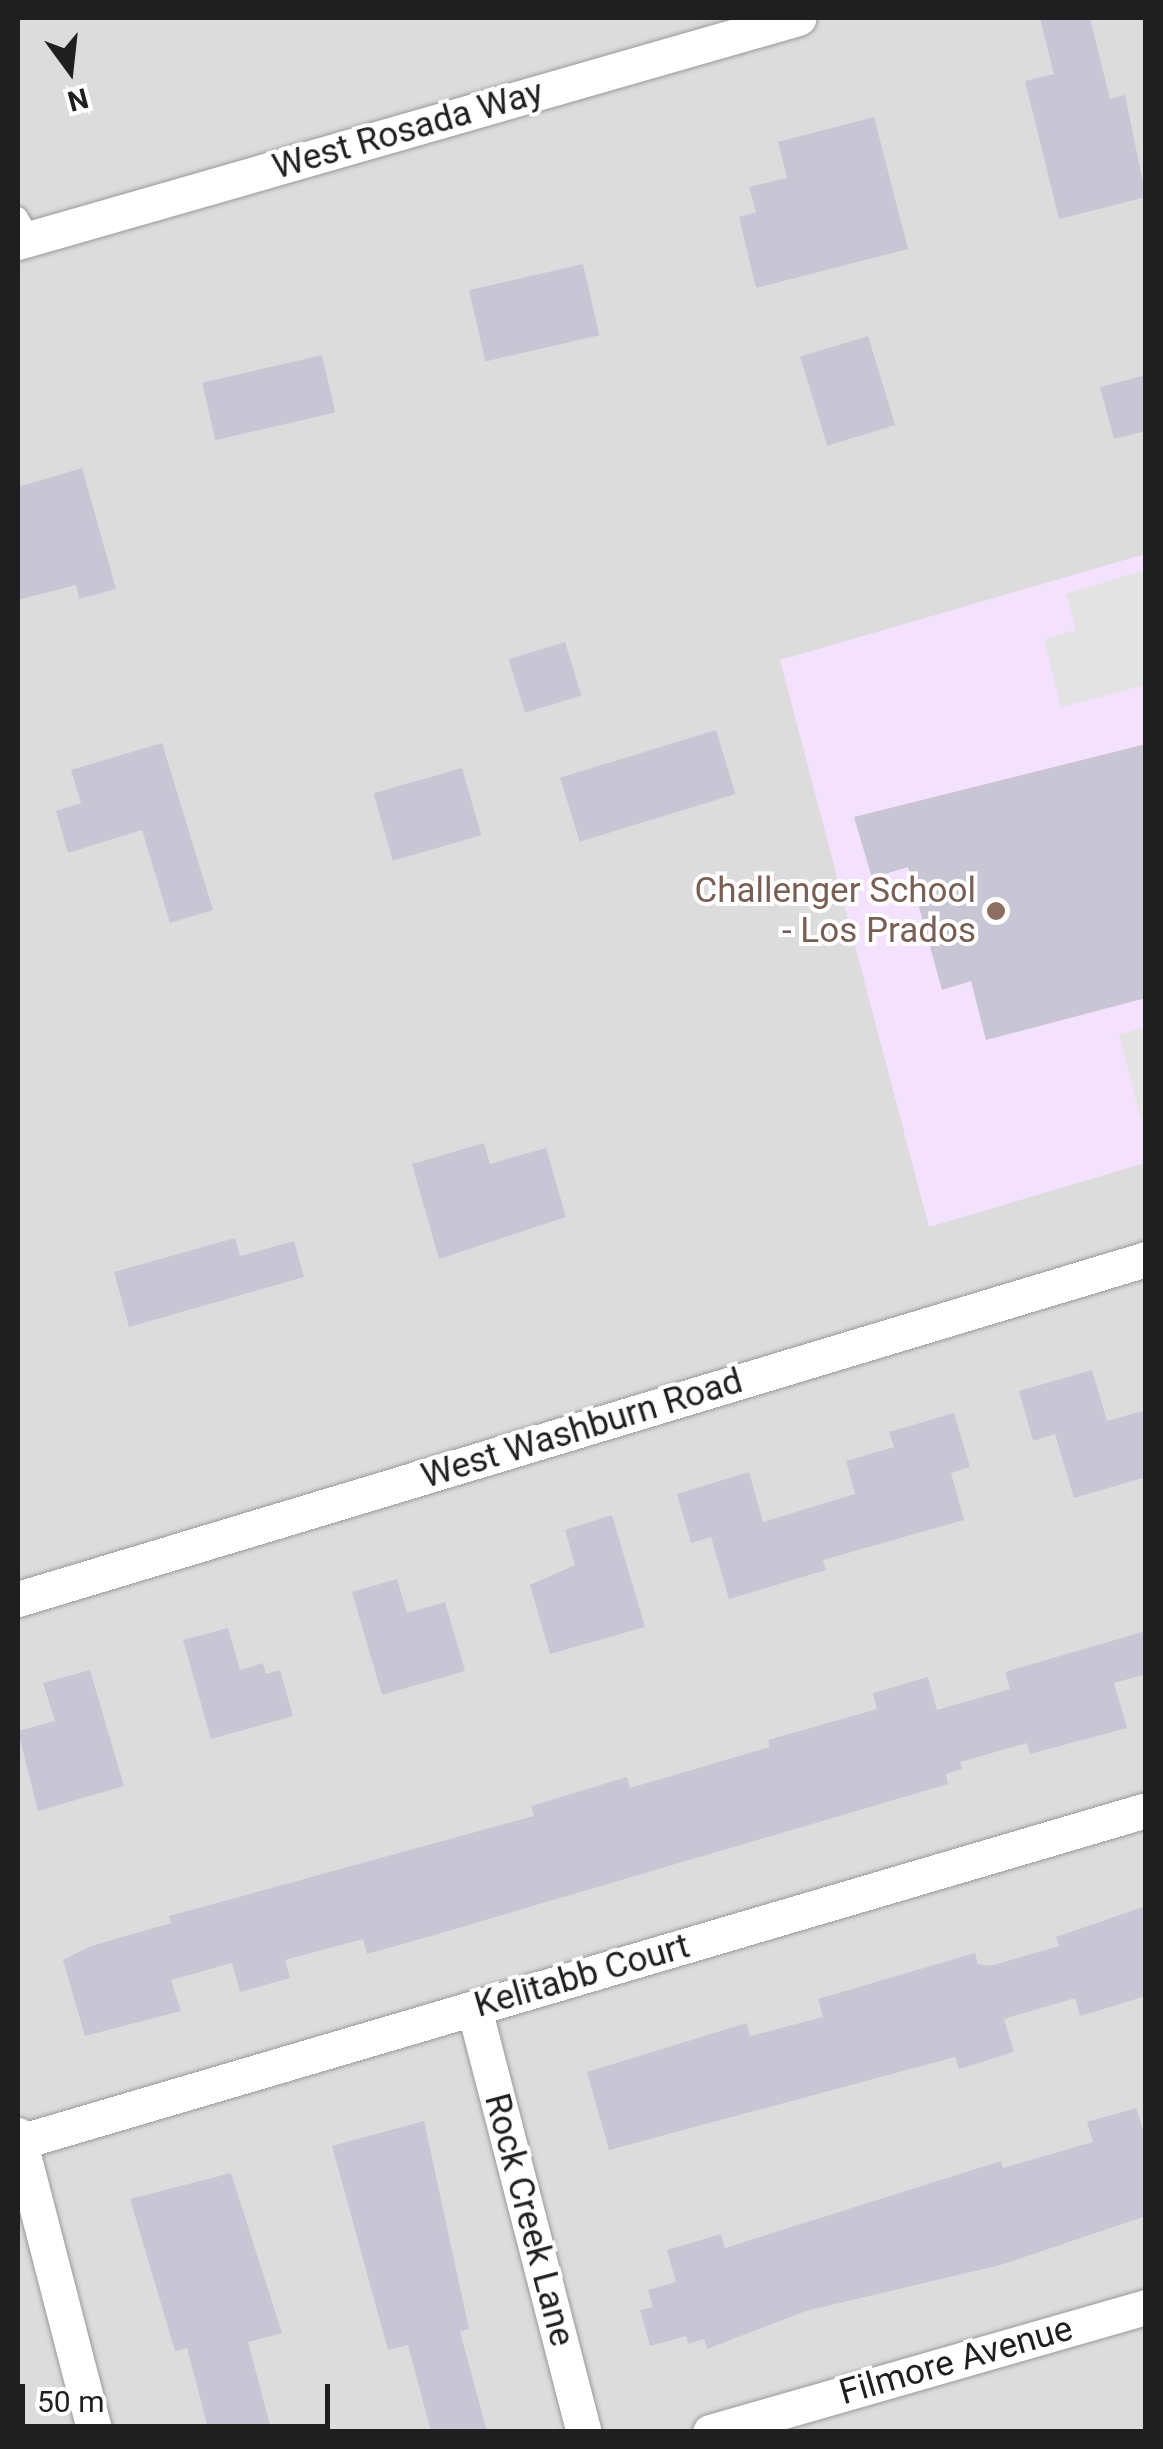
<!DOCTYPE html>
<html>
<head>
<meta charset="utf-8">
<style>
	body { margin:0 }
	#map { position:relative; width:1163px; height:2449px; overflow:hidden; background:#e9e6ef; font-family:Roboto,sans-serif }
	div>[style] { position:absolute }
	.residential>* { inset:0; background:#dcdcdd; transform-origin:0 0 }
	.education>* { inset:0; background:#f4e1fd }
	.parking>* { inset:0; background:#e3e3e3 }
	.building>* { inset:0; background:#c8c6d5; transform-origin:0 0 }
	.roads { filter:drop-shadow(0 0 2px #999) drop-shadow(0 0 2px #999) }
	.lane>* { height:18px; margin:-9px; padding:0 9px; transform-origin:9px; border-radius:9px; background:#fff }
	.street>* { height:35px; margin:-17.5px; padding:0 17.5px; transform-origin:17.5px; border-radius:17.5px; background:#fff }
	.dots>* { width:28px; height:28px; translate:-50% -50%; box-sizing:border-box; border:5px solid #fff; border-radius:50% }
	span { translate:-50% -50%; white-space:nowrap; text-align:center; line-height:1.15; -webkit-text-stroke:8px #fff; paint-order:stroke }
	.street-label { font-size:35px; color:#1f1f1f }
	.education-label { font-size:35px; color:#785e54 }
	.right { translate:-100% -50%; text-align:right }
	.frame { position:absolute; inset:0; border:20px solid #1f1f1f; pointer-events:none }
	.north { position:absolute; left:20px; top:20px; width:100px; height:100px; -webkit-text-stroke:8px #fff; paint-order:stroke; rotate:165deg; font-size:28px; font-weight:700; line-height:40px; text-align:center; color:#1f1f1f }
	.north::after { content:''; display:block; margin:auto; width:35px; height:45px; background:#1f1f1f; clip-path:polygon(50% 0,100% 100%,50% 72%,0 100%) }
	.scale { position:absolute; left:20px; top:2384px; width:310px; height:45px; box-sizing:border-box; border:5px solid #1f1f1f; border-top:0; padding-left:12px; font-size:30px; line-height:35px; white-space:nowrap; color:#1f1f1f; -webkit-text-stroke:8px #fff; paint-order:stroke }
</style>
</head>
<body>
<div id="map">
	<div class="residential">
		<div style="left:18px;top:18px;width:1127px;height:2413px"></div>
	</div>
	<div class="education">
		<div style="clip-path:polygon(1145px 554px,1145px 1163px,929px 1227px,780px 660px)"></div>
	</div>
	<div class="parking">
		<div style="clip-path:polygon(1145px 570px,1145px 685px,1061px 707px,1044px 640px,1076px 630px,1066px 594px)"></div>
		<div style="clip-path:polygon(1145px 1027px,1145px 1117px,1141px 1119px,1119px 1035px)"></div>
	</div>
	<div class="building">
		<div style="clip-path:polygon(1040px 18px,1090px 18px,1110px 99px,1125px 95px,1146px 197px,1059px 219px,1025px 81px,1054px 74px)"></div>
		<div style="clip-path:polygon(874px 117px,908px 249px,756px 288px,739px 217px,756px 212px,749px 187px,787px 178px,778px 142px)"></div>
		<div style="left:583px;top:264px;width:73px;height:117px;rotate:77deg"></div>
		<div style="left:868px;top:336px;width:93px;height:71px;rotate:73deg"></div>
		<div style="left:322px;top:355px;width:59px;height:123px;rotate:77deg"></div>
		<div style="clip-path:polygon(1146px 375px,1146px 431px,1114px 439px,1100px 387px)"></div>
		<div style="clip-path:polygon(82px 468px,116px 589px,79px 599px,76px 585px,18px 600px,18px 487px)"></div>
		<div style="left:565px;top:642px;width:56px;height:59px;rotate:73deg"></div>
		<div style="left:716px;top:730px;width:67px;height:163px;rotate:73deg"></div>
		<div style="clip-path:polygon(162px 743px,213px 910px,170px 923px,142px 830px,68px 853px,56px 811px,81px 803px,71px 770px)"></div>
		<div style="clip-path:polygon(1146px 744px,1146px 998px,986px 1040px,971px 981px,942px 990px,908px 867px,872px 878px,854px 817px)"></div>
		<div style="left:462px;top:768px;width:70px;height:92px;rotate:74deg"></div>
		<div style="clip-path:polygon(484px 1143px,490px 1164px,546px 1148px,566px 1217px,439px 1259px,412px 1164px)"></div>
		<div style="clip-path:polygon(235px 1238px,240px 1256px,294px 1241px,304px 1277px,129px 1327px,114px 1272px)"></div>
		<div style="clip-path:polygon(1092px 1370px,1107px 1421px,1146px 1410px,1146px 1477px,1074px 1498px,1055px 1434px,1033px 1441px,1019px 1391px)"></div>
		<div style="clip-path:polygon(954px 1413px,970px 1467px,951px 1473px,964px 1520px,823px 1560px,826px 1570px,729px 1599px,711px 1537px,691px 1543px,677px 1494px,749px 1472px,763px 1522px,855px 1494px,846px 1461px,894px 1447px,889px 1432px)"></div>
		<div style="clip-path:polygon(612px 1515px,645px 1627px,550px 1654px,530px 1585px,575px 1565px,565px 1530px)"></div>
		<div style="clip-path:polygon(397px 1579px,407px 1613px,445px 1602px,465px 1671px,382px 1695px,352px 1592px)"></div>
		<div style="clip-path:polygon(228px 1628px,240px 1670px,263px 1663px,266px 1674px,280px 1670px,293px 1716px,211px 1739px,183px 1640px)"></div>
		<div style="clip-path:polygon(1146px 1631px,1146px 1674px,1114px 1683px,1127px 1728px,1030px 1754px,1027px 1743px,960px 1762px,962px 1769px,946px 1774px,948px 1784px,431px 1936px,367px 1954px,363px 1939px,285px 1960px,290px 1978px,240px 1992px,232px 1963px,171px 1980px,181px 2011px,85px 2036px,63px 1960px,91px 1946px,171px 1923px,169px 1916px,534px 1816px,531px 1806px,627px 1777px,630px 1788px,770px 1747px,768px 1740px,877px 1709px,873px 1693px,928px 1677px,937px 1710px,1010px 1689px,1005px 1672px)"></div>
		<div style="clip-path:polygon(90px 1670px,124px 1786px,38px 1811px,18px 1731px,55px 1721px,43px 1683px)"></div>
		<div style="clip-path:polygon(1146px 1906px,1146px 1996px,1080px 2016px,1075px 1998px,1004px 2019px,1014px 2052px,959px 2069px,955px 2057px,609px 2150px,587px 2072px,747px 2023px,750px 2036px,823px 2017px,818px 1999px,975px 1953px,978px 1964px,990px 1966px,1059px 1946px,1056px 1937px)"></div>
		<div style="clip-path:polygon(1136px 2108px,1146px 2139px,1146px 2216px,1000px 2265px,806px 2311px,707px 2349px,704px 2339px,688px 2344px,686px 2336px,650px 2346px,640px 2310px,653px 2307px,648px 2290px,676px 2282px,667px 2250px,721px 2234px,725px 2248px,1001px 2161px,1003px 2168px,1093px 2142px,1087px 2122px)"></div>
		<div style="clip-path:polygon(424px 2121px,469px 2329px,460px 2331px,487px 2432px,431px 2432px,408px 2345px,388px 2350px,332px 2146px)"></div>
		<div style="clip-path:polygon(231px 2173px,282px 2333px,248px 2342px,272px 2432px,209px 2432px,187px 2348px,175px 2351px,130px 2199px)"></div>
	</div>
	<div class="roads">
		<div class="lane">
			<div style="left:18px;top:216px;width:26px;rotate:59deg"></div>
		</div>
		<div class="street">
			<div style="left:18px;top:242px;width:812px;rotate:-16.02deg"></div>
			<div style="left:18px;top:1599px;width:1178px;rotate:-16.77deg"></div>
			<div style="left:474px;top:2008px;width:438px;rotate:75.5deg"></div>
			<div style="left:18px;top:2135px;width:307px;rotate:75.5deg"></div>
			<div style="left:19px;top:2142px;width:1175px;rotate:-16.41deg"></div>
			<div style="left:710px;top:2432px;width:454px;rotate:-16deg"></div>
		</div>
	</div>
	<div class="dots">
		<div style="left:996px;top:911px;background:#8d6e63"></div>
	</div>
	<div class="street-label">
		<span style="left:408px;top:130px;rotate:-16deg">West Rosada Way</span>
		<span style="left:582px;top:1429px;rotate:-17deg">West Washburn Road</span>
		<span style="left:582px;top:1976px;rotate:-16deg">Kelitabb Court</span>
		<span style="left:529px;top:2220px;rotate:75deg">Rock Creek Lane</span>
		<span style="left:956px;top:2361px;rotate:-16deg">Filmore Avenue</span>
	</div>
	<div class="education-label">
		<span class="right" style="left:976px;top:911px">Challenger School<br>- Los Prados</span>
	</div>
	<div class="frame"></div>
	<div class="north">N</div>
	<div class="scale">50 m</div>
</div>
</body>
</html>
